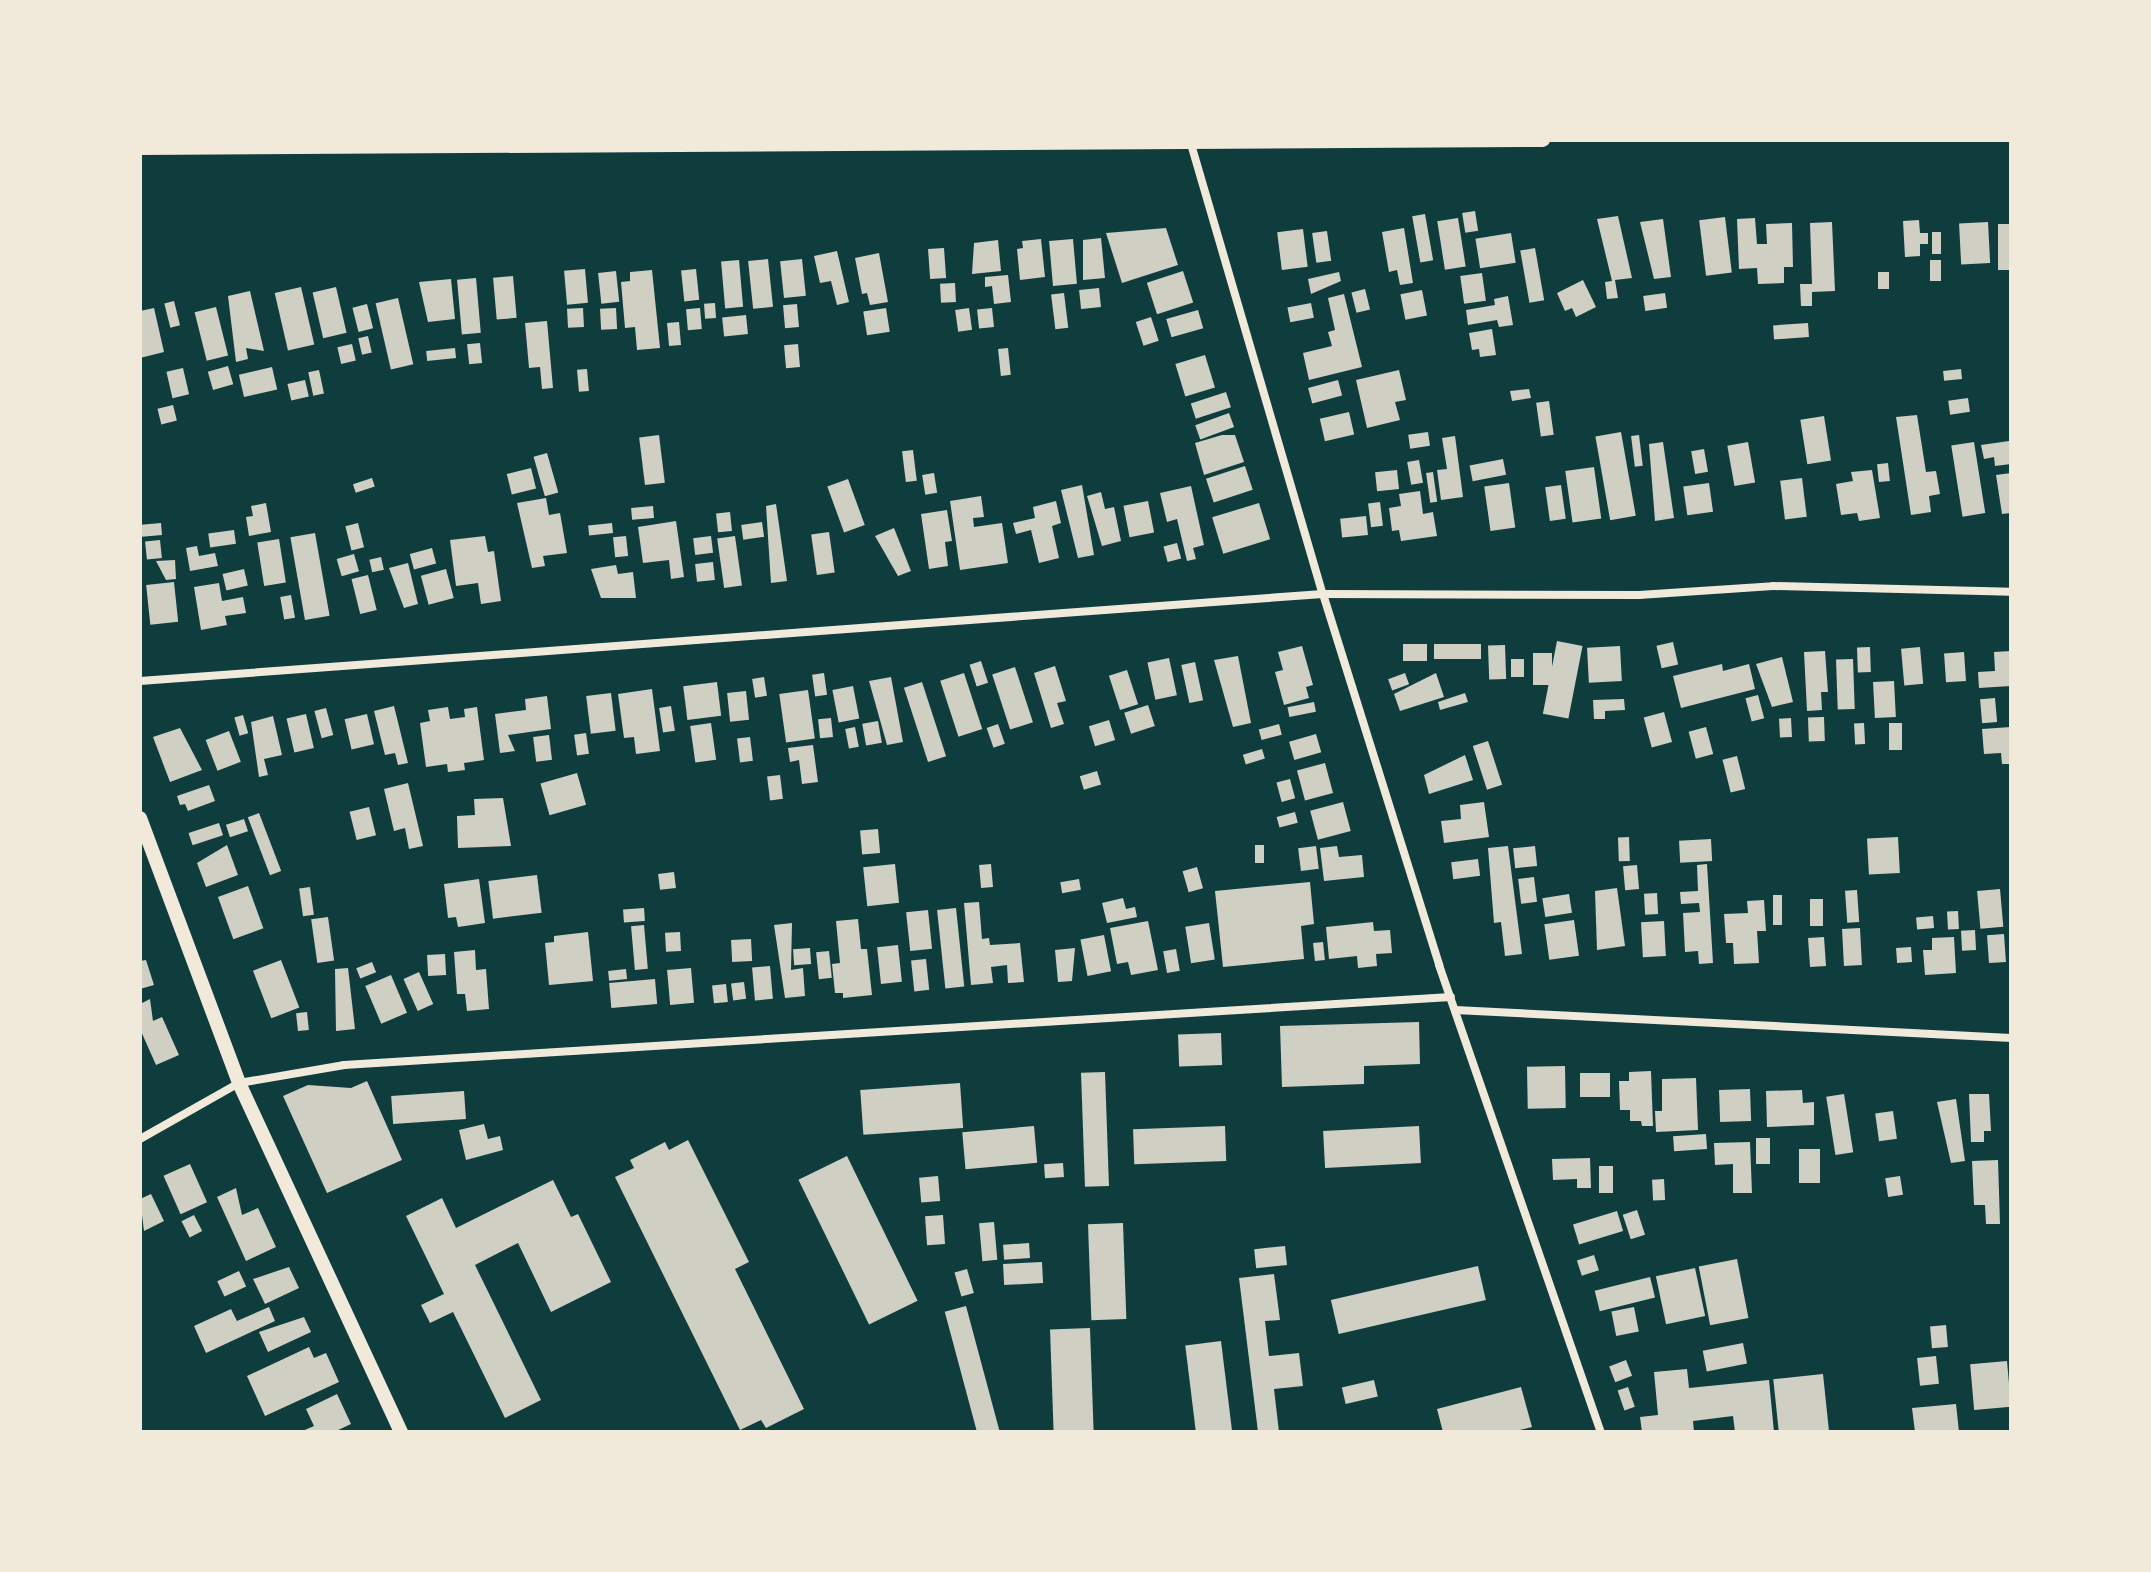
<!DOCTYPE html>
<html>
<head>
<meta charset="utf-8">
<style>
	body { margin:0 }
	#map { position:relative; width:2151px; height:1572px; overflow:hidden; background:#0f3d3e; font-family:"Noto Sans",sans-serif }
	div>[style] { position:absolute }
	.building>* { inset:0; background:#cfcfc3; transform-origin:0 0 }
	.minor>* { height:8px; margin:-4px; padding:0 4px; transform-origin:4px; border-radius:4px; background:#f1e9da }
	.tertiary>* { height:14px; margin:-7px; padding:0 7px; transform-origin:7px; border-radius:7px; background:#f1e9da }
	span { translate:-50% -50%; white-space:nowrap; text-align:center; line-height:1.15; -webkit-text-stroke:8px #f1e9da; paint-order:stroke }
	.frame { position:absolute; inset:0; border:142px solid #f1e9da; pointer-events:none }
</style>
</head>
<body>
<div id="map">
	<div class="building">
		<div style="left:1475px;top:211px;width:20px;height:13px;rotate:81deg"></div>
		<div style="left:1425px;top:214px;width:47px;height:13px;rotate:80deg"></div>
		<div style="clip-path:polygon(1618px 216px,1632px 278px,1615px 280px,1618px 298px,1607px 299px,1605px 282px,1612px 281px,1597px 219px)"></div>
		<div style="left:1725px;top:217px;width:56px;height:26px;rotate:83deg"></div>
		<div style="left:1458px;top:218px;width:49px;height:21px;rotate:81deg"></div>
		<div style="clip-path:polygon(1755px 218px,1757px 244px,1767px 244px,1766px 224px,1792px 223px,1793px 267px,1784px 267px,1784px 283px,1758px 284px,1757px 268px,1739px 269px,1737px 219px)"></div>
		<div style="clip-path:polygon(1663px 219px,1671px 277px,1654px 279px,1640px 222px)"></div>
		<div style="clip-path:polygon(1919px 220px,1920px 233px,1928px 233px,1928px 244px,1920px 244px,1920px 256px,1905px 257px,1903px 221px)"></div>
		<div style="clip-path:polygon(1832px 222px,1835px 291px,1812px 292px,1812px 306px,1801px 306px,1800px 284px,1812px 284px,1810px 223px)"></div>
		<div style="left:1988px;top:222px;width:41px;height:29px;rotate:87deg"></div>
		<div style="left:1998px;top:224px;width:13px;height:46px"></div>
		<div style="clip-path:polygon(1166px 228px,1178px 265px,1122px 283px,1106px 233px)"></div>
		<div style="clip-path:polygon(1404px 228px,1413px 283px,1400px 285px,1397px 270px,1389px 272px,1382px 232px)"></div>
		<div style="left:1303px;top:229px;width:38px;height:26px;rotate:83deg"></div>
		<div style="left:1327px;top:231px;width:30px;height:15px;rotate:82deg"></div>
		<div style="left:1932px;top:232px;width:9px;height:22px"></div>
		<div style="left:1511px;top:233px;width:30px;height:36px;rotate:81deg"></div>
		<div style="clip-path:polygon(1101px 238px,1105px 278px,1083px 280px,1083px 240px)"></div>
		<div style="clip-path:polygon(1041px 239px,1045px 277px,1020px 280px,1017px 249px,1023px 248px,1022px 241px)"></div>
		<div style="left:1073px;top:239px;width:45px;height:24px;rotate:85deg"></div>
		<div style="clip-path:polygon(998px 240px,1001px 271px,972px 274px,974px 243px)"></div>
		<div style="left:944px;top:248px;width:30px;height:16px;rotate:86deg"></div>
		<div style="left:1535px;top:248px;width:53px;height:15px;rotate:80deg"></div>
		<div style="clip-path:polygon(837px 251px,849px 302px,837px 305px,831px 281px,820px 283px,814px 256px)"></div>
		<div style="clip-path:polygon(879px 253px,888px 302px,870px 305px,867px 293px,862px 294px,855px 258px)"></div>
		<div style="left:768px;top:259px;width:48px;height:20px;rotate:84deg"></div>
		<div style="left:802px;top:259px;width:37px;height:22px;rotate:84deg"></div>
		<div style="left:739px;top:260px;width:47px;height:18px;rotate:85deg"></div>
		<div style="left:1930px;top:260px;width:11px;height:21px"></div>
		<div style="left:585px;top:269px;width:34px;height:21px;rotate:85deg"></div>
		<div style="left:696px;top:269px;width:31px;height:15px;rotate:84deg"></div>
		<div style="clip-path:polygon(652px 270px,660px 348px,637px 350px,635px 327px,625px 328px,621px 282px,630px 281px,630px 272px)"></div>
		<div style="left:616px;top:271px;width:31px;height:18px;rotate:84deg"></div>
		<div style="left:1183px;top:271px;width:33px;height:38px;rotate:72deg"></div>
		<div style="clip-path:polygon(1339px 272px,1341px 281px,1311px 294px,1308px 279px)"></div>
		<div style="left:1878px;top:272px;width:11px;height:17px"></div>
		<div style="left:1482px;top:273px;width:28px;height:22px;rotate:82deg"></div>
		<div style="clip-path:polygon(1008px 275px,1011px 302px,994px 304px,992px 286px,985px 287px,985px 277px)"></div>
		<div style="left:513px;top:276px;width:42px;height:20px;rotate:85deg"></div>
		<div style="left:476px;top:278px;width:55px;height:19px;rotate:85deg"></div>
		<div style="clip-path:polygon(451px 279px,455px 319px,428px 322px,419px 282px)"></div>
		<div style="clip-path:polygon(1583px 280px,1596px 307px,1576px 317px,1572px 308px,1565px 311px,1557px 293px)"></div>
		<div style="left:955px;top:283px;width:19px;height:15px;rotate:87deg"></div>
		<div style="left:301px;top:287px;width:59px;height:27px;rotate:77deg"></div>
		<div style="left:336px;top:287px;width:47px;height:24px;rotate:77deg"></div>
		<div style="left:1099px;top:288px;width:19px;height:20px;rotate:84deg"></div>
		<div style="left:1365px;top:289px;width:21px;height:14px;rotate:76deg"></div>
		<div style="left:1422px;top:290px;width:26px;height:22px;rotate:79deg"></div>
		<div style="clip-path:polygon(250px 291px,264px 351px,246px 348px,248px 359px,236px 362px,228px 296px)"></div>
		<div style="left:1064px;top:293px;width:35px;height:13px;rotate:83deg"></div>
		<div style="left:1665px;top:293px;width:15px;height:22px;rotate:82deg"></div>
		<div style="clip-path:polygon(1344px 294px,1362px 367px,1309px 380px,1303px 353px,1332px 346px,1328px 332px,1335px 330px,1328px 298px)"></div>
		<div style="clip-path:polygon(1508px 296px,1513px 325px,1499px 327px,1497px 320px,1468px 325px,1466px 310px,1495px 305px,1494px 299px)"></div>
		<div style="left:398px;top:298px;width:68px;height:23px;rotate:77deg"></div>
		<div style="left:174px;top:301px;width:25px;height:10px;rotate:76deg"></div>
		<div style="left:715px;top:303px;width:15px;height:11px;rotate:86deg"></div>
		<div style="left:1311px;top:303px;width:15px;height:24px;rotate:79deg"></div>
		<div style="left:367px;top:304px;width:25px;height:15px;rotate:76deg"></div>
		<div style="left:797px;top:304px;width:23px;height:14px;rotate:85deg"></div>
		<div style="left:216px;top:307px;width:50px;height:22px;rotate:76deg"></div>
		<div style="clip-path:polygon(154px 308px,164px 352px,140px 358px,140px 311px)"></div>
		<div style="left:583px;top:308px;width:19px;height:16px;rotate:87deg"></div>
		<div style="left:616px;top:308px;width:21px;height:16px;rotate:87deg"></div>
		<div style="left:700px;top:308px;width:21px;height:14px;rotate:85deg"></div>
		<div style="left:886px;top:308px;width:24px;height:23px;rotate:81deg"></div>
		<div style="left:969px;top:308px;width:22px;height:14px;rotate:82deg"></div>
		<div style="left:992px;top:308px;width:19px;height:15px;rotate:84deg"></div>
		<div style="left:1198px;top:310px;width:19px;height:33px;rotate:74deg"></div>
		<div style="left:746px;top:315px;width:19px;height:24px;rotate:84deg"></div>
		<div style="left:1151px;top:317px;width:25px;height:16px;rotate:72deg"></div>
		<div style="clip-path:polygon(547px 321px,553px 388px,542px 389px,540px 367px,529px 368px,525px 323px)"></div>
		<div style="left:679px;top:322px;width:23px;height:12px;rotate:85deg"></div>
		<div style="left:1808px;top:323px;width:14px;height:35px;rotate:86deg"></div>
		<div style="clip-path:polygon(1492px 329px,1496px 355px,1480px 357px,1479px 349px,1472px 350px,1469px 333px)"></div>
		<div style="left:368px;top:336px;width:17px;height:10px;rotate:77deg"></div>
		<div style="left:480px;top:343px;width:20px;height:13px;rotate:84deg"></div>
		<div style="left:352px;top:344px;width:17px;height:15px;rotate:77deg"></div>
		<div style="left:798px;top:344px;width:23px;height:14px;rotate:85deg"></div>
		<div style="left:455px;top:348px;width:10px;height:29px;rotate:84deg"></div>
		<div style="left:1008px;top:348px;width:27px;height:10px;rotate:84deg"></div>
		<div style="left:1205px;top:355px;width:34px;height:31px;rotate:73deg"></div>
		<div style="left:228px;top:366px;width:19px;height:21px;rotate:74deg"></div>
		<div style="left:272px;top:367px;width:23px;height:34px;rotate:77deg"></div>
		<div style="left:183px;top:368px;width:27px;height:17px;rotate:77deg"></div>
		<div style="left:587px;top:369px;width:22px;height:10px;rotate:85deg"></div>
		<div style="left:1961px;top:369px;width:10px;height:18px;rotate:84deg"></div>
		<div style="left:319px;top:370px;width:24px;height:11px;rotate:78deg"></div>
		<div style="clip-path:polygon(1399px 370px,1406px 400px,1395px 402px,1400px 420px,1367px 428px,1356px 380px)"></div>
		<div style="left:305px;top:380px;width:17px;height:18px;rotate:77deg"></div>
		<div style="left:1338px;top:380px;width:16px;height:31px;rotate:75deg"></div>
		<div style="clip-path:polygon(1529px 389px,1531px 398px,1512px 401px,1510px 391px)"></div>
		<div style="left:1226px;top:392px;width:16px;height:37px;rotate:72deg"></div>
		<div style="left:1968px;top:398px;width:14px;height:20px;rotate:82deg"></div>
		<div style="left:1549px;top:401px;width:34px;height:13px;rotate:82deg"></div>
		<div style="left:173px;top:405px;width:16px;height:16px;rotate:76deg"></div>
		<div style="left:1349px;top:412px;width:23px;height:30px;rotate:77deg"></div>
		<div style="left:1229px;top:413px;width:15px;height:36px;rotate:70deg"></div>
		<div style="clip-path:polygon(1917px 415px,1926px 472px,1936px 471px,1940px 494px,1929px 496px,1931px 512px,1911px 515px,1896px 417px)"></div>
		<div style="left:1824px;top:416px;width:45px;height:24px;rotate:81deg"></div>
		<div style="left:1428px;top:432px;width:14px;height:20px;rotate:82deg"></div>
		<div style="left:1621px;top:432px;width:85px;height:26px;rotate:80deg"></div>
		<div style="left:659px;top:435px;width:48px;height:20px;rotate:83deg"></div>
		<div style="clip-path:polygon(1222px 435px,1235px 435px,1244px 462px,1204px 475px,1195px 443px)"></div>
		<div style="left:1639px;top:435px;width:31px;height:8px;rotate:83deg"></div>
		<div style="clip-path:polygon(1455px 436px,1463px 497px,1441px 500px,1437px 470px,1447px 469px,1442px 438px)"></div>
		<div style="clip-path:polygon(2009px 441px,2011px 464px,1995px 466px,1994px 457px,1984px 459px,1981px 445px)"></div>
		<div style="clip-path:polygon(1663px 442px,1674px 518px,1655px 521px,1649px 444px)"></div>
		<div style="left:1748px;top:442px;width:41px;height:21px;rotate:80deg"></div>
		<div style="left:1974px;top:442px;width:72px;height:23px;rotate:81deg"></div>
		<div style="left:1704px;top:449px;width:23px;height:13px;rotate:80deg"></div>
		<div style="left:913px;top:450px;width:31px;height:11px;rotate:83deg"></div>
		<div style="left:547px;top:453px;width:41px;height:14px;rotate:74deg"></div>
		<div style="left:1503px;top:459px;width:16px;height:34px;rotate:79deg"></div>
		<div style="left:1419px;top:460px;width:23px;height:12px;rotate:80deg"></div>
		<div style="left:1888px;top:463px;width:18px;height:11px;rotate:84deg"></div>
		<div style="left:1245px;top:466px;width:25px;height:41px;rotate:72deg"></div>
		<div style="left:1594px;top:467px;width:52px;height:29px;rotate:82deg"></div>
		<div style="left:531px;top:468px;width:21px;height:25px;rotate:76deg"></div>
		<div style="left:1397px;top:470px;width:19px;height:22px;rotate:84deg"></div>
		<div style="clip-path:polygon(1872px 470px,1880px 518px,1859px 521px,1857px 513px,1841px 515px,1836px 484px,1853px 481px,1851px 472px)"></div>
		<div style="left:1433px;top:472px;width:30px;height:7px;rotate:82deg"></div>
		<div style="left:934px;top:473px;width:20px;height:12px;rotate:81deg"></div>
		<div style="clip-path:polygon(2011px 473px,2011px 513px,2002px 514px,1996px 475px)"></div>
		<div style="left:372px;top:478px;width:9px;height:20px;rotate:72deg"></div>
		<div style="left:1802px;top:478px;width:39px;height:22px;rotate:83deg"></div>
		<div style="left:848px;top:479px;width:49px;height:22px;rotate:70deg"></div>
		<div style="left:1509px;top:483px;width:45px;height:25px;rotate:82deg"></div>
		<div style="left:1709px;top:483px;width:29px;height:26px;rotate:82deg"></div>
		<div style="clip-path:polygon(1082px 485px,1094px 555px,1078px 558px,1061px 490px)"></div>
		<div style="left:1561px;top:485px;width:34px;height:16px;rotate:82deg"></div>
		<div style="clip-path:polygon(1191px 486px,1204px 545px,1193px 548px,1196px 559px,1187px 561px,1177px 519px,1167px 522px,1160px 493px)"></div>
		<div style="clip-path:polygon(1420px 491px,1423px 514px,1433px 512px,1437px 536px,1401px 541px,1399px 530px,1392px 531px,1389px 508px,1401px 506px,1399px 494px)"></div>
		<div style="clip-path:polygon(1101px 492px,1105px 509px,1114px 507px,1121px 541px,1102px 546px,1087px 496px)"></div>
		<div style="clip-path:polygon(981px 496px,984px 517px,973px 518px,974px 527px,1002px 523px,1008px 563px,960px 570px,950px 501px)"></div>
		<div style="clip-path:polygon(546px 498px,549px 515px,560px 513px,567px 553px,543px 556px,545px 566px,532px 568px,517px 503px)"></div>
		<div style="clip-path:polygon(1056px 501px,1061px 523px,1052px 526px,1059px 558px,1039px 563px,1031px 530px,1016px 534px,1013px 523px,1035px 518px,1033px 507px)"></div>
		<div style="left:1148px;top:501px;width:32px;height:25px;rotate:79deg"></div>
		<div style="left:1380px;top:502px;width:24px;height:12px;rotate:83deg"></div>
		<div style="clip-path:polygon(266px 503px,271px 532px,249px 536px,246px 517px,253px 516px,251px 506px)"></div>
		<div style="left:1259px;top:503px;width:38px;height:49px;rotate:73deg"></div>
		<div style="clip-path:polygon(776px 504px,787px 581px,771px 583px,766px 506px)"></div>
		<div style="left:653px;top:506px;width:12px;height:22px;rotate:85deg"></div>
		<div style="clip-path:polygon(947px 510px,952px 541px,945px 542px,948px 566px,929px 569px,921px 514px)"></div>
		<div style="left:730px;top:512px;width:19px;height:14px;rotate:84deg"></div>
		<div style="left:1366px;top:516px;width:19px;height:26px;rotate:84deg"></div>
		<div style="clip-path:polygon(676px 521px,684px 577px,671px 579px,669px 560px,643px 563px,638px 527px)"></div>
		<div style="left:762px;top:522px;width:15px;height:21px;rotate:82deg"></div>
		<div style="left:161px;top:523px;width:12px;height:20px;rotate:85deg"></div>
		<div style="left:358px;top:523px;width:25px;height:13px;rotate:76deg"></div>
		<div style="left:612px;top:523px;width:10px;height:24px;rotate:84deg"></div>
		<div style="clip-path:polygon(894px 528px,911px 571px,898px 576px,875px 536px)"></div>
		<div style="left:234px;top:530px;width:14px;height:26px;rotate:82deg"></div>
		<div style="left:829px;top:532px;width:41px;height:18px;rotate:82deg"></div>
		<div style="left:315px;top:533px;width:84px;height:25px;rotate:80deg"></div>
		<div style="clip-path:polygon(485px 536px,488px 552px,494px 551px,501px 601px,481px 604px,478px 583px,456px 586px,450px 540px)"></div>
		<div style="left:626px;top:536px;width:20px;height:13px;rotate:84deg"></div>
		<div style="left:711px;top:536px;width:17px;height:18px;rotate:83deg"></div>
		<div style="left:735px;top:536px;width:50px;height:18px;rotate:82deg"></div>
		<div style="left:279px;top:539px;width:44px;height:22px;rotate:81deg"></div>
		<div style="left:160px;top:540px;width:18px;height:15px;rotate:84deg"></div>
		<div style="left:1177px;top:543px;width:16px;height:14px;rotate:75deg"></div>
		<div style="clip-path:polygon(197px 546px,199px 556px,215px 553px,218px 566px,190px 571px,186px 548px)"></div>
		<div style="left:432px;top:548px;width:16px;height:23px;rotate:75deg"></div>
		<div style="left:354px;top:554px;width:18px;height:18px;rotate:74deg"></div>
		<div style="left:381px;top:557px;width:13px;height:12px;rotate:77deg"></div>
		<div style="clip-path:polygon(175px 560px,176px 579px,166px 580px,156px 561px)"></div>
		<div style="left:713px;top:562px;width:18px;height:18px;rotate:84deg"></div>
		<div style="clip-path:polygon(408px 563px,418px 604px,404px 608px,389px 568px)"></div>
		<div style="clip-path:polygon(616px 565px,618px 574px,633px 572px,636px 598px,601px 598px,591px 569px)"></div>
		<div style="left:244px;top:569px;width:17px;height:22px;rotate:77deg"></div>
		<div style="left:446px;top:569px;width:30px;height:26px;rotate:75deg"></div>
		<div style="left:368px;top:575px;width:36px;height:17px;rotate:76deg"></div>
		<div style="left:174px;top:582px;width:40px;height:28px;rotate:84deg"></div>
		<div style="clip-path:polygon(219px 583px,222px 601px,243px 597px,246px 613px,225px 616px,227px 625px,201px 630px,194px 587px)"></div>
		<div style="left:291px;top:595px;width:23px;height:11px;rotate:80deg"></div>
		<div style="left:1557px;top:641px;width:26px;height:74px;rotate:11deg"></div>
		<div style="left:1673px;top:642px;width:23px;height:17px;rotate:77deg"></div>
		<div style="left:1427px;top:644px;width:17px;height:24px;rotate:90deg"></div>
		<div style="left:1481px;top:644px;width:15px;height:47px;rotate:90deg"></div>
		<div style="left:1505px;top:645px;width:34px;height:17px;rotate:88deg"></div>
		<div style="clip-path:polygon(1302px 646px,1313px 685px,1306px 687px,1309px 698px,1284px 705px,1275px 672px,1283px 670px,1278px 652px)"></div>
		<div style="left:1620px;top:646px;width:35px;height:33px;rotate:87deg"></div>
		<div style="left:1870px;top:647px;width:25px;height:13px;rotate:88deg"></div>
		<div style="left:1920px;top:647px;width:37px;height:19px;rotate:85deg"></div>
		<div style="clip-path:polygon(1825px 651px,1828px 692px,1821px 692px,1822px 710px,1807px 711px,1804px 652px)"></div>
		<div style="clip-path:polygon(2011px 651px,2011px 686px,1979px 688px,1978px 672px,1995px 671px,1994px 652px)"></div>
		<div style="left:1964px;top:652px;width:29px;height:20px;rotate:86deg"></div>
		<div style="left:1533px;top:653px;width:19px;height:32px"></div>
		<div style="clip-path:polygon(1238px 656px,1251px 723px,1233px 727px,1214px 660px)"></div>
		<div style="clip-path:polygon(1782px 657px,1793px 702px,1772px 707px,1756px 664px)"></div>
		<div style="left:1169px;top:658px;width:38px;height:22px;rotate:78deg"></div>
		<div style="left:1511px;top:659px;width:13px;height:18px"></div>
		<div style="left:1853px;top:659px;width:50px;height:17px;rotate:88deg"></div>
		<div style="left:981px;top:661px;width:23px;height:12px;rotate:72deg"></div>
		<div style="left:1195px;top:662px;width:39px;height:14px;rotate:78deg"></div>
		<div style="clip-path:polygon(1722px 664px,1723px 671px,1749px 664px,1755px 689px,1681px 708px,1673px 676px)"></div>
		<div style="clip-path:polygon(1055px 666px,1066px 701px,1057px 703px,1064px 724px,1051px 728px,1034px 673px)"></div>
		<div style="left:1015px;top:667px;width:58px;height:24px;rotate:72deg"></div>
		<div style="left:1127px;top:670px;width:36px;height:19px;rotate:72deg"></div>
		<div style="left:824px;top:673px;width:22px;height:12px;rotate:82deg"></div>
		<div style="left:964px;top:673px;width:59px;height:25px;rotate:72deg"></div>
		<div style="left:1405px;top:673px;width:12px;height:18px;rotate:70deg"></div>
		<div style="clip-path:polygon(1436px 673px,1444px 697px,1400px 711px,1394px 694px)"></div>
		<div style="left:764px;top:677px;width:19px;height:12px;rotate:81deg"></div>
		<div style="clip-path:polygon(891px 677px,903px 742px,887px 745px,869px 681px)"></div>
		<div style="left:1894px;top:681px;width:36px;height:21px;rotate:87deg"></div>
		<div style="left:717px;top:682px;width:34px;height:34px;rotate:83deg"></div>
		<div style="left:922px;top:682px;width:78px;height:19px;rotate:72deg"></div>
		<div style="left:853px;top:686px;width:33px;height:21px;rotate:79deg"></div>
		<div style="clip-path:polygon(652px 689px,660px 751px,636px 754px,634px 737px,624px 738px,618px 694px)"></div>
		<div style="left:808px;top:690px;width:49px;height:29px;rotate:82deg"></div>
		<div style="left:746px;top:691px;width:29px;height:19px;rotate:84deg"></div>
		<div style="left:611px;top:693px;width:38px;height:25px;rotate:83deg"></div>
		<div style="clip-path:polygon(1465px 693px,1468px 702px,1440px 710px,1438px 702px)"></div>
		<div style="left:1758px;top:695px;width:24px;height:13px;rotate:75deg"></div>
		<div style="clip-path:polygon(547px 696px,551px 729px,508px 735px,515px 751px,500px 753px,495px 714px,526px 710px,525px 699px)"></div>
		<div style="left:1995px;top:698px;width:24px;height:15px;rotate:85deg"></div>
		<div style="clip-path:polygon(1624px 699px,1625px 710px,1605px 711px,1605px 719px,1594px 719px,1593px 700px)"></div>
		<div style="left:1314px;top:702px;width:10px;height:27px;rotate:79deg"></div>
		<div style="left:1148px;top:705px;width:22px;height:25px;rotate:72deg"></div>
		<div style="clip-path:polygon(394px 706px,408px 763px,398px 765px,395px 753px,385px 755px,374px 711px)"></div>
		<div style="left:671px;top:706px;width:25px;height:12px;rotate:81deg"></div>
		<div style="clip-path:polygon(448px 707px,450px 719px,465px 717px,464px 709px,477px 707px,484px 760px,464px 763px,465px 770px,448px 772px,447px 764px,426px 767px,420px 723px,430px 721px,428px 710px)"></div>
		<div style="left:326px;top:708px;width:28px;height:12px;rotate:75deg"></div>
		<div style="left:1664px;top:712px;width:31px;height:21px;rotate:75deg"></div>
		<div style="left:306px;top:714px;width:35px;height:20px;rotate:77deg"></div>
		<div style="left:367px;top:714px;width:31px;height:23px;rotate:77deg"></div>
		<div style="left:243px;top:715px;width:19px;height:9px;rotate:74deg"></div>
		<div style="clip-path:polygon(273px 716px,282px 755px,264px 759px,268px 775px,259px 777px,251px 722px)"></div>
		<div style="left:1824px;top:717px;width:24px;height:16px;rotate:88deg"></div>
		<div style="left:831px;top:718px;width:19px;height:13px;rotate:84deg"></div>
		<div style="left:1791px;top:718px;width:19px;height:12px;rotate:87deg"></div>
		<div style="left:1109px;top:720px;width:21px;height:21px;rotate:73deg"></div>
		<div style="left:878px;top:721px;width:22px;height:16px;rotate:80deg"></div>
		<div style="left:711px;top:723px;width:37px;height:21px;rotate:82deg"></div>
		<div style="left:1864px;top:723px;width:21px;height:10px;rotate:87deg"></div>
		<div style="left:1889px;top:723px;width:13px;height:27px"></div>
		<div style="left:998px;top:724px;width:21px;height:12px;rotate:71deg"></div>
		<div style="left:1279px;top:724px;width:11px;height:21px;rotate:75deg"></div>
		<div style="left:855px;top:727px;width:20px;height:10px;rotate:79deg"></div>
		<div style="left:1706px;top:727px;width:28px;height:18px;rotate:75deg"></div>
		<div style="clip-path:polygon(2011px 727px,2011px 764px,2002px 764px,2001px 753px,1984px 754px,1982px 729px)"></div>
		<div style="clip-path:polygon(180px 728px,202px 770px,170px 782px,153px 737px)"></div>
		<div style="left:229px;top:731px;width:33px;height:25px;rotate:69deg"></div>
		<div style="left:586px;top:733px;width:21px;height:12px;rotate:82deg"></div>
		<div style="left:1316px;top:734px;width:19px;height:28px;rotate:74deg"></div>
		<div style="left:549px;top:735px;width:25px;height:16px;rotate:83deg"></div>
		<div style="left:750px;top:737px;width:24px;height:13px;rotate:83deg"></div>
		<div style="left:1488px;top:741px;width:46px;height:16px;rotate:72deg"></div>
		<div style="clip-path:polygon(813px 745px,818px 782px,802px 784px,799px 760px,790px 762px,788px 748px)"></div>
		<div style="left:1262px;top:749px;width:10px;height:20px;rotate:73deg"></div>
		<div style="clip-path:polygon(1465px 755px,1473px 780px,1429px 794px,1424px 775px)"></div>
		<div style="left:1737px;top:756px;width:34px;height:15px;rotate:76deg"></div>
		<div style="left:1325px;top:763px;width:31px;height:29px;rotate:75deg"></div>
		<div style="left:1097px;top:771px;width:14px;height:18px;rotate:73deg"></div>
		<div style="left:577px;top:773px;width:33px;height:38px;rotate:74deg"></div>
		<div style="left:780px;top:775px;width:24px;height:13px;rotate:83deg"></div>
		<div style="left:1290px;top:779px;width:20px;height:14px;rotate:75deg"></div>
		<div style="clip-path:polygon(408px 783px,423px 846px,409px 849px,405px 828px,394px 831px,384px 789px)"></div>
		<div style="clip-path:polygon(209px 785px,215px 801px,188px 811px,185px 804px,180px 805px,177px 796px)"></div>
		<div style="clip-path:polygon(503px 798px,511px 846px,458px 848px,457px 816px,475px 815px,474px 799px)"></div>
		<div style="left:1343px;top:802px;width:30px;height:34px;rotate:75deg"></div>
		<div style="clip-path:polygon(1484px 802px,1489px 837px,1444px 843px,1441px 821px,1461px 819px,1460px 805px)"></div>
		<div style="left:369px;top:807px;width:29px;height:20px;rotate:76deg"></div>
		<div style="left:1295px;top:812px;width:11px;height:19px;rotate:75deg"></div>
		<div style="left:259px;top:813px;width:62px;height:12px;rotate:69deg"></div>
		<div style="left:244px;top:819px;width:13px;height:19px;rotate:72deg"></div>
		<div style="left:219px;top:823px;width:13px;height:32px;rotate:72deg"></div>
		<div style="left:878px;top:829px;width:24px;height:18px;rotate:85deg"></div>
		<div style="left:1629px;top:837px;width:24px;height:11px;rotate:88deg"></div>
		<div style="left:1898px;top:837px;width:36px;height:31px;rotate:87deg"></div>
		<div style="left:1711px;top:839px;width:22px;height:32px;rotate:87deg"></div>
		<div style="clip-path:polygon(227px 845px,238px 875px,206px 887px,197px 863px)"></div>
		<div style="left:1255px;top:845px;width:9px;height:18px"></div>
		<div style="left:1316px;top:846px;width:23px;height:18px;rotate:83deg"></div>
		<div style="clip-path:polygon(1337px 846px,1339px 857px,1362px 855px,1364px 877px,1324px 881px,1320px 848px)"></div>
		<div style="clip-path:polygon(1508px 846px,1522px 954px,1505px 956px,1501px 922px,1494px 923px,1488px 848px)"></div>
		<div style="left:1535px;top:846px;width:20px;height:22px;rotate:84deg"></div>
		<div style="left:1478px;top:859px;width:17px;height:27px;rotate:83deg"></div>
		<div style="left:895px;top:864px;width:39px;height:32px;rotate:84deg"></div>
		<div style="left:991px;top:864px;width:23px;height:12px;rotate:85deg"></div>
		<div style="clip-path:polygon(1707px 864px,1713px 963px,1699px 964px,1698px 951px,1685px 952px,1683px 913px,1700px 912px,1699px 903px,1681px 904px,1680px 892px,1698px 891px,1697px 865px)"></div>
		<div style="left:1637px;top:865px;width:24px;height:14px;rotate:85deg"></div>
		<div style="left:1197px;top:867px;width:22px;height:15px;rotate:74deg"></div>
		<div style="left:674px;top:872px;width:16px;height:16px;rotate:83deg"></div>
		<div style="left:537px;top:875px;width:38px;height:49px;rotate:83deg"></div>
		<div style="left:1534px;top:877px;width:25px;height:16px;rotate:83deg"></div>
		<div style="clip-path:polygon(479px 879px,485px 923px,458px 927px,456px 917px,448px 918px,444px 884px)"></div>
		<div style="left:1079px;top:879px;width:11px;height:19px;rotate:80deg"></div>
		<div style="clip-path:polygon(1310px 882px,1314px 924px,1301px 926px,1304px 959px,1223px 967px,1215px 891px)"></div>
		<div style="left:248px;top:886px;width:45px;height:32px;rotate:70deg"></div>
		<div style="left:310px;top:887px;width:28px;height:11px;rotate:82deg"></div>
		<div style="clip-path:polygon(1617px 888px,1625px 946px,1597px 950px,1595px 891px)"></div>
		<div style="left:2000px;top:889px;width:38px;height:23px;rotate:85deg"></div>
		<div style="left:1857px;top:890px;width:32px;height:12px;rotate:86deg"></div>
		<div style="left:1657px;top:893px;width:21px;height:13px;rotate:87deg"></div>
		<div style="left:1569px;top:894px;width:19px;height:27px;rotate:81deg"></div>
		<div style="left:1773px;top:895px;width:9px;height:30px"></div>
		<div style="clip-path:polygon(1123px 898px,1126px 909px,1135px 907px,1137px 917px,1107px 923px,1102px 903px)"></div>
		<div style="left:1810px;top:899px;width:13px;height:27px"></div>
		<div style="clip-path:polygon(1764px 900px,1766px 931px,1757px 931px,1759px 963px,1734px 964px,1733px 943px,1726px 943px,1724px 914px,1748px 913px,1747px 901px)"></div>
		<div style="clip-path:polygon(979px 902px,982px 939px,989px 938px,990px 945px,1020px 943px,1024px 982px,1008px 983px,1007px 965px,991px 967px,993px 983px,971px 985px,964px 903px)"></div>
		<div style="left:644px;top:908px;width:13px;height:21px;rotate:86deg"></div>
		<div style="left:956px;top:908px;width:79px;height:19px;rotate:84deg"></div>
		<div style="left:928px;top:910px;width:39px;height:22px;rotate:84deg"></div>
		<div style="left:1958px;top:911px;width:18px;height:11px;rotate:87deg"></div>
		<div style="left:1933px;top:916px;width:12px;height:17px;rotate:85deg"></div>
		<div style="left:328px;top:917px;width:44px;height:17px;rotate:82deg"></div>
		<div style="clip-path:polygon(858px 919px,861px 949px,867px 949px,872px 995px,843px 998px,843px 993px,835px 993px,832px 964px,840px 963px,836px 921px)"></div>
		<div style="left:1574px;top:920px;width:36px;height:30px;rotate:82deg"></div>
		<div style="clip-path:polygon(1148px 921px,1158px 970px,1131px 975px,1128px 962px,1117px 964px,1110px 928px)"></div>
		<div style="left:1664px;top:921px;width:35px;height:23px;rotate:87deg"></div>
		<div style="clip-path:polygon(1373px 922px,1374px 931px,1390px 930px,1392px 953px,1376px 954px,1377px 966px,1358px 968px,1357px 956px,1329px 959px,1326px 927px)"></div>
		<div style="clip-path:polygon(792px 923px,791px 970px,803px 968px,805px 996px,785px 998px,774px 925px)"></div>
		<div style="left:1209px;top:923px;width:37px;height:24px;rotate:81deg"></div>
		<div style="left:644px;top:925px;width:44px;height:13px;rotate:85deg"></div>
		<div style="left:1860px;top:928px;width:37px;height:18px;rotate:87deg"></div>
		<div style="left:1975px;top:930px;width:20px;height:14px;rotate:87deg"></div>
		<div style="clip-path:polygon(588px 932px,593px 981px,549px 985px,545px 943px,554px 942px,554px 936px)"></div>
		<div style="left:680px;top:932px;width:19px;height:15px;rotate:87deg"></div>
		<div style="left:2004px;top:934px;width:28px;height:17px;rotate:86deg"></div>
		<div style="left:1104px;top:935px;width:37px;height:24px;rotate:79deg"></div>
		<div style="left:1824px;top:937px;width:29px;height:16px;rotate:86deg"></div>
		<div style="clip-path:polygon(1954px 937px,1956px 973px,1925px 975px,1923px 950px,1932px 950px,1932px 938px)"></div>
		<div style="left:751px;top:939px;width:22px;height:20px;rotate:87deg"></div>
		<div style="left:1323px;top:942px;width:18px;height:10px;rotate:84deg"></div>
		<div style="left:898px;top:945px;width:37px;height:21px;rotate:84deg"></div>
		<div style="left:1911px;top:947px;width:15px;height:15px;rotate:86deg"></div>
		<div style="left:810px;top:948px;width:16px;height:17px;rotate:86deg"></div>
		<div style="clip-path:polygon(1075px 948px,1072px 981px,1058px 982px,1055px 950px)"></div>
		<div style="left:1176px;top:949px;width:22px;height:13px;rotate:80deg"></div>
		<div style="clip-path:polygon(475px 950px,476px 970px,486px 969px,489px 1009px,467px 1011px,465px 994px,457px 994px,454px 952px)"></div>
		<div style="left:829px;top:951px;width:27px;height:13px;rotate:84deg"></div>
		<div style="left:445px;top:954px;width:21px;height:18px;rotate:87deg"></div>
		<div style="left:926px;top:959px;width:31px;height:15px;rotate:84deg"></div>
		<div style="clip-path:polygon(146px 960px,154px 985px,140px 989px,140px 961px)"></div>
		<div style="left:281px;top:960px;width:51px;height:30px;rotate:69deg"></div>
		<div style="left:372px;top:962px;width:11px;height:17px;rotate:68deg"></div>
		<div style="left:770px;top:966px;width:33px;height:18px;rotate:85deg"></div>
		<div style="clip-path:polygon(348px 968px,355px 1029px,336px 1031px,335px 969px)"></div>
		<div style="left:691px;top:968px;width:35px;height:24px;rotate:85deg"></div>
		<div style="left:626px;top:969px;width:10px;height:18px;rotate:84deg"></div>
		<div style="left:419px;top:972px;width:35px;height:17px;rotate:66deg"></div>
		<div style="left:391px;top:975px;width:41px;height:28px;rotate:67deg"></div>
		<div style="left:655px;top:979px;width:25px;height:46px;rotate:85deg"></div>
		<div style="left:744px;top:982px;width:17px;height:13px;rotate:83deg"></div>
		<div style="left:726px;top:984px;width:18px;height:14px;rotate:84deg"></div>
		<div style="clip-path:polygon(150px 999px,153px 1021px,162px 1017px,179px 1055px,156px 1065px,140px 1029px,140px 1004px)"></div>
		<div style="left:307px;top:1012px;width:18px;height:11px;rotate:84deg"></div>
		<div style="clip-path:polygon(1419px 1022px,1420px 1064px,1364px 1066px,1364px 1084px,1282px 1087px,1280px 1026px)"></div>
		<div style="left:1221px;top:1033px;width:32px;height:43px;rotate:88deg"></div>
		<div style="left:1565px;top:1066px;width:42px;height:38px;rotate:89deg"></div>
		<div style="clip-path:polygon(1651px 1071px,1653px 1126px,1642px 1126px,1641px 1121px,1630px 1121px,1630px 1110px,1620px 1110px,1619px 1081px,1629px 1081px,1629px 1072px)"></div>
		<div style="left:1105px;top:1072px;width:114px;height:24px;rotate:88deg"></div>
		<div style="left:1610px;top:1073px;width:24px;height:30px;rotate:90deg"></div>
		<div style="clip-path:polygon(1696px 1078px,1698px 1130px,1656px 1132px,1655px 1111px,1662px 1111px,1662px 1079px)"></div>
		<div style="clip-path:polygon(367px 1081px,402px 1160px,327px 1193px,283px 1096px,308px 1085px,351px 1088px)"></div>
		<div style="left:960px;top:1083px;width:45px;height:100px;rotate:86deg"></div>
		<div style="left:1750px;top:1089px;width:32px;height:31px;rotate:88deg"></div>
		<div style="clip-path:polygon(1802px 1090px,1803px 1103px,1814px 1102px,1814px 1125px,1767px 1127px,1766px 1091px)"></div>
		<div style="left:464px;top:1091px;width:28px;height:73px;rotate:86deg"></div>
		<div style="left:1844px;top:1094px;width:59px;height:18px;rotate:81deg"></div>
		<div style="clip-path:polygon(1969px 1094px,1989px 1094px,1991px 1131px,1984px 1131px,1984px 1142px,1971px 1142px)"></div>
		<div style="clip-path:polygon(1956px 1099px,1965px 1161px,1951px 1163px,1937px 1102px)"></div>
		<div style="left:1893px;top:1111px;width:28px;height:18px;rotate:82deg"></div>
		<div style="clip-path:polygon(484px 1124px,488px 1139px,500px 1136px,503px 1150px,466px 1160px,459px 1130px)"></div>
		<div style="left:1034px;top:1126px;width:37px;height:72px;rotate:85deg"></div>
		<div style="left:1225px;top:1126px;width:35px;height:92px;rotate:88deg"></div>
		<div style="left:1419px;top:1126px;width:37px;height:96px;rotate:87deg"></div>
		<div style="left:1706px;top:1134px;width:15px;height:33px;rotate:86deg"></div>
		<div style="left:1770px;top:1138px;width:26px;height:14px;rotate:90deg"></div>
		<div style="clip-path:polygon(688px 1140px,749px 1262px,735px 1269px,804px 1409px,766px 1428px,761px 1420px,740px 1430px,615px 1177px,634px 1168px,630px 1160px,665px 1142px,669px 1150px)"></div>
		<div style="clip-path:polygon(1750px 1142px,1752px 1193px,1733px 1193px,1733px 1164px,1715px 1165px,1714px 1143px)"></div>
		<div style="left:1799px;top:1149px;width:21px;height:34px"></div>
		<div style="left:847px;top:1156px;width:161px;height:54px;rotate:64deg"></div>
		<div style="clip-path:polygon(1590px 1158px,1591px 1188px,1577px 1188px,1577px 1179px,1553px 1180px,1552px 1159px)"></div>
		<div style="clip-path:polygon(1998px 1160px,2000px 1224px,1986px 1224px,1985px 1205px,1974px 1205px,1972px 1161px)"></div>
		<div style="left:1063px;top:1163px;width:14px;height:19px;rotate:86deg"></div>
		<div style="left:190px;top:1164px;width:42px;height:29px;rotate:66deg"></div>
		<div style="left:1613px;top:1166px;width:27px;height:14px;rotate:90deg"></div>
		<div style="left:938px;top:1176px;width:25px;height:19px;rotate:85deg"></div>
		<div style="left:1900px;top:1176px;width:19px;height:15px;rotate:81deg"></div>
		<div style="left:1664px;top:1179px;width:21px;height:12px;rotate:87deg"></div>
		<div style="clip-path:polygon(553px 1180px,571px 1217px,578px 1214px,611px 1282px,551px 1312px,518px 1243px,475px 1265px,541px 1400px,505px 1418px,453px 1312px,430px 1323px,421px 1305px,444px 1294px,406px 1216px,442px 1198px,456px 1228px)"></div>
		<div style="clip-path:polygon(236px 1188px,242px 1215px,258px 1208px,276px 1247px,246px 1261px,217px 1197px)"></div>
		<div style="clip-path:polygon(151px 1194px,164px 1221px,144px 1231px,140px 1199px)"></div>
		<div style="left:1637px;top:1210px;width:26px;height:15px;rotate:72deg"></div>
		<div style="left:1617px;top:1211px;width:21px;height:46px;rotate:73deg"></div>
		<div style="left:194px;top:1215px;width:18px;height:14px;rotate:63deg"></div>
		<div style="left:943px;top:1215px;width:29px;height:18px;rotate:86deg"></div>
		<div style="left:994px;top:1222px;width:38px;height:15px;rotate:85deg"></div>
		<div style="left:1123px;top:1223px;width:96px;height:35px;rotate:88deg"></div>
		<div style="left:1029px;top:1243px;width:15px;height:26px;rotate:86deg"></div>
		<div style="left:1285px;top:1246px;width:19px;height:31px;rotate:84deg"></div>
		<div style="left:1594px;top:1255px;width:16px;height:18px;rotate:72deg"></div>
		<div style="left:1737px;top:1259px;width:60px;height:39px;rotate:79deg"></div>
		<div style="left:1042px;top:1262px;width:21px;height:39px;rotate:87deg"></div>
		<div style="left:1478px;top:1266px;width:35px;height:151px;rotate:77deg"></div>
		<div style="clip-path:polygon(289px 1267px,299px 1288px,265px 1304px,253px 1279px)"></div>
		<div style="left:1695px;top:1268px;width:49px;height:40px;rotate:78deg"></div>
		<div style="left:967px;top:1269px;width:25px;height:13px;rotate:74deg"></div>
		<div style="left:239px;top:1271px;width:17px;height:24px;rotate:65deg"></div>
		<div style="clip-path:polygon(1274px 1274px,1280px 1320px,1265px 1321px,1269px 1356px,1299px 1353px,1303px 1386px,1274px 1389px,1279px 1432px,1258px 1432px,1239px 1278px)"></div>
		<div style="left:1650px;top:1277px;width:21px;height:57px;rotate:76deg"></div>
		<div style="left:966px;top:1306px;width:130px;height:22px;rotate:75deg"></div>
		<div style="clip-path:polygon(269px 1307px,275px 1321px,206px 1353px,194px 1326px,231px 1309px,237px 1321px)"></div>
		<div style="left:1634px;top:1307px;width:25px;height:23px;rotate:79deg"></div>
		<div style="clip-path:polygon(304px 1317px,311px 1332px,268px 1352px,259px 1332px)"></div>
		<div style="left:1946px;top:1325px;width:22px;height:16px;rotate:85deg"></div>
		<div style="left:1090px;top:1328px;width:104px;height:40px;rotate:88deg"></div>
		<div style="left:1221px;top:1341px;width:92px;height:36px;rotate:83deg"></div>
		<div style="left:1743px;top:1343px;width:21px;height:41px;rotate:79deg"></div>
		<div style="clip-path:polygon(309px 1347px,314px 1358px,326px 1353px,339px 1382px,265px 1416px,247px 1376px)"></div>
		<div style="left:1936px;top:1356px;width:28px;height:19px;rotate:84deg"></div>
		<div style="left:1626px;top:1360px;width:17px;height:18px;rotate:69deg"></div>
		<div style="left:2007px;top:1361px;width:46px;height:37px;rotate:85deg"></div>
		<div style="clip-path:polygon(1687px 1369px,1689px 1388px,1769px 1380px,1774px 1432px,1735px 1432px,1733px 1416px,1693px 1421px,1694px 1432px,1642px 1432px,1640px 1417px,1658px 1415px,1654px 1372px)"></div>
		<div style="left:1823px;top:1374px;width:58px;height:50px;rotate:84deg"></div>
		<div style="left:1374px;top:1380px;width:17px;height:33px;rotate:77deg"></div>
		<div style="clip-path:polygon(1521px 1387px,1532px 1427px,1511px 1432px,1443px 1432px,1437px 1409px)"></div>
		<div style="left:1628px;top:1387px;width:21px;height:11px;rotate:71deg"></div>
		<div style="clip-path:polygon(337px 1394px,351px 1424px,334px 1432px,300px 1432px,314px 1426px,306px 1409px)"></div>
		<div style="clip-path:polygon(1956px 1404px,1959px 1432px,1915px 1432px,1912px 1408px)"></div>
	</div>
	<div class="minor">
		<div style="left:1191px;top:144px;width:469px;rotate:73.7deg"></div>
		<div style="left:1323px;top:594px;width:389px;rotate:72.6deg"></div>
		<div style="left:1439px;top:965px;width:494px;rotate:70.9deg"></div>
		<div style="left:140px;top:681px;width:1186px;rotate:-4.21deg"></div>
		<div style="left:1323px;top:594px;width:316px;rotate:0.2deg"></div>
		<div style="left:1639px;top:595px;width:134px;rotate:-3.8deg"></div>
		<div style="left:1773px;top:586px;width:238px;rotate:1.4deg"></div>
		<div style="left:1455px;top:1010px;width:557px;rotate:2.88deg"></div>
		<div style="left:140px;top:1139px;width:114px;rotate:-29.5deg"></div>
		<div style="left:239px;top:1083px;width:107px;rotate:-9.7deg"></div>
		<div style="left:344px;top:1065px;width:1109px;rotate:-3.52deg"></div>
	</div>
	<div class="tertiary">
		<div style="left:140px;top:148px;width:1403px;rotate:-0.33deg"></div>
		<div style="left:140px;top:818px;width:283px;rotate:69.5deg"></div>
		<div style="left:239px;top:1083px;width:385px;rotate:65.1deg"></div>
	</div>
	<div class="frame"></div>
</div>
</body>
</html>
